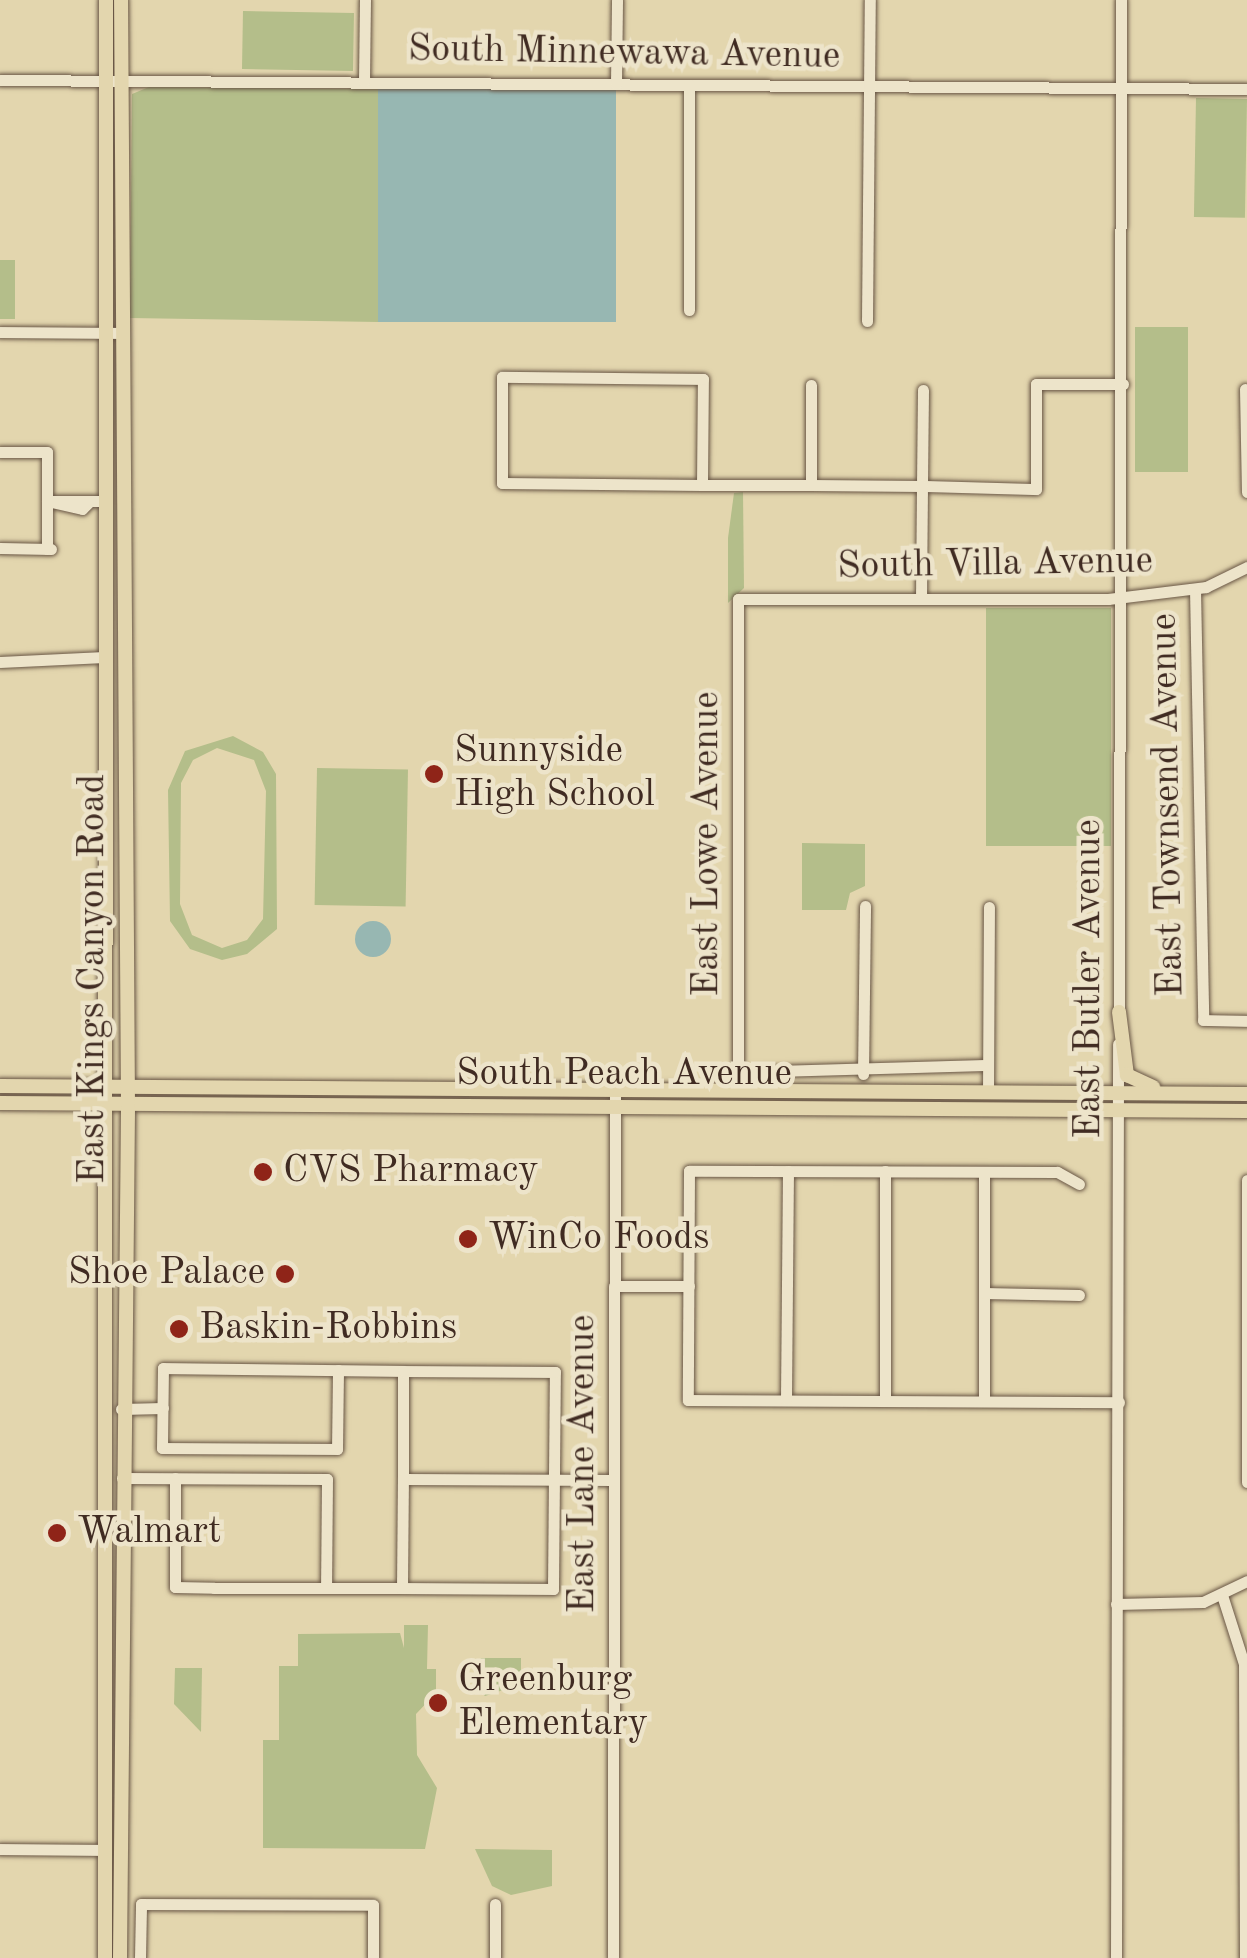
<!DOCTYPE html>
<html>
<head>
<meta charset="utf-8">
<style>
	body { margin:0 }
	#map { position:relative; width:1247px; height:1958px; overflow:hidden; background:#e3d6ae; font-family:"Old Standard TT",serif }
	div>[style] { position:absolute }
	.green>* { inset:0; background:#b4be8a; transform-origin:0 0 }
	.water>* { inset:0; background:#97b7b2; transform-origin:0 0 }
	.round { border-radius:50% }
	.roads { filter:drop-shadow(0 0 2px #695645) drop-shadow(0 0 2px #695645) }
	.minor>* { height:11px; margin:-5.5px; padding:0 5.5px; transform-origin:5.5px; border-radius:5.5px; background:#ede4ca }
	.major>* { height:14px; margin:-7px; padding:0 7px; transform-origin:7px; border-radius:7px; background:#e3d6ae }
	.dots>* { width:28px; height:28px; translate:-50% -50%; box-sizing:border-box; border:5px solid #ede4ca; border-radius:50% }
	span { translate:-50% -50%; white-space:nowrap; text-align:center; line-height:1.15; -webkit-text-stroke:9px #ede4ca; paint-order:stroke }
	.street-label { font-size:38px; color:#402b22 }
	.poi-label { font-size:38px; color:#402b22 }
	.left { translate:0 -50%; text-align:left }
	.right { translate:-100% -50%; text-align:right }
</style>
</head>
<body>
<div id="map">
	<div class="green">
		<div style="left:243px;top:11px;width:111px;height:58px;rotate:1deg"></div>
		<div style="clip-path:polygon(149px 87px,378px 89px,378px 322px,130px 318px,132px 94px)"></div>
		<div style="left:1196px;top:98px;width:51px;height:119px;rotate:1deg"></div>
		<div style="left:0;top:260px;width:15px;height:59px"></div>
		<div style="left:1135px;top:327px;width:53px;height:145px"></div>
		<div style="clip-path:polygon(743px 492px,744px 588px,728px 603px,728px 538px,734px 493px)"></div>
		<div style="left:1111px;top:608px;width:238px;height:125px;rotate:90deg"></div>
		<div style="clip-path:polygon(evenodd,233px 736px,263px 752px,276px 774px,277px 929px,247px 954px,222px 960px,190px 949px,170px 921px,168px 790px,185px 751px,233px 736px,217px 748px,254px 760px,266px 791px,263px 919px,247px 940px,222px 948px,192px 935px,180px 904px,181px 783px,193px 760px,217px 748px)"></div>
		<div style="left:317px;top:768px;width:91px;height:137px;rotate:1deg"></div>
		<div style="clip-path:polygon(802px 843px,865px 844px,865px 886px,850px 893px,846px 910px,802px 910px)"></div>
		<div style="clip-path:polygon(404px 1625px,428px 1625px,427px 1669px,436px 1669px,436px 1693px,416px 1714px,417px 1755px,437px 1788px,425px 1849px,263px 1848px,263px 1740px,279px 1740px,279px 1666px,298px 1666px,298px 1634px,400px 1633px,404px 1648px)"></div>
		<div style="clip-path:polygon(481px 1658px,521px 1658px,521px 1684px,485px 1696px,471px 1682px)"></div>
		<div style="clip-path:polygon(175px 1668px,202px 1668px,201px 1732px,174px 1704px)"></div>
		<div style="clip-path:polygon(475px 1849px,552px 1850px,552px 1886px,511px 1895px,492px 1886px)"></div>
	</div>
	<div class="water">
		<div style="left:378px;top:89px;width:238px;height:233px"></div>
		<div class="round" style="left:355px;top:921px;width:36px;height:36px"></div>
	</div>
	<div class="roads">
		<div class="minor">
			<div style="left:0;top:80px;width:1247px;rotate:0.41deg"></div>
			<div style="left:364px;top:81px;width:81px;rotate:-89.3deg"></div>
			<div style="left:616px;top:84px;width:84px;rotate:-89.3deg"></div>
			<div style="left:689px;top:85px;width:225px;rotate:90deg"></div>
			<div style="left:867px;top:321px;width:321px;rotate:-89.5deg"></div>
			<div style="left:0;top:332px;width:120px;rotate:0.5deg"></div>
			<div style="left:811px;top:385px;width:100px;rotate:90deg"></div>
			<div style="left:1245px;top:389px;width:103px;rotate:88.9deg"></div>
			<div style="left:923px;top:390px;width:96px;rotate:90.6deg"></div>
			<div style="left:922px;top:486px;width:114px;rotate:1.5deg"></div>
			<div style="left:1036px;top:489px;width:105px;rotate:-90deg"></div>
			<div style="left:1036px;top:384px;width:87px"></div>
			<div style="left:0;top:452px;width:47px"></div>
			<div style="left:47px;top:452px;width:97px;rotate:90deg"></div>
			<div style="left:702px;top:485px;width:106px;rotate:-89.5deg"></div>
			<div style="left:703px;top:379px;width:201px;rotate:-179.4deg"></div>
			<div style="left:502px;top:377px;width:106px;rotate:90deg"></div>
			<div style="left:502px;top:483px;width:200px;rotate:0.6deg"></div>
			<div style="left:702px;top:485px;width:109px"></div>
			<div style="left:811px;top:485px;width:111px;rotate:0.5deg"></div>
			<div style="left:922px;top:486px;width:113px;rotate:90.5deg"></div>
			<div style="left:90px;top:501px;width:11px;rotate:135deg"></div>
			<div style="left:82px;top:509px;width:36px;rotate:-167deg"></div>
			<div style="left:47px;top:501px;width:58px"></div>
			<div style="left:0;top:548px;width:51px;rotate:1.1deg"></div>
			<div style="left:1195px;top:589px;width:431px;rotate:88.9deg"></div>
			<div style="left:1203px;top:1020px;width:44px;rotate:1.3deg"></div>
			<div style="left:0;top:662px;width:104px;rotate:-2.8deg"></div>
			<div style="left:1119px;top:1021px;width:1021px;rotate:-89.89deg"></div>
			<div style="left:738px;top:1072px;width:250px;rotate:-1.6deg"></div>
			<div style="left:863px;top:1074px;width:168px;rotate:-89.3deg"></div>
			<div style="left:738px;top:1090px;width:491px;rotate:-90deg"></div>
			<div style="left:738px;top:599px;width:370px"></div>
			<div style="left:1108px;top:599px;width:99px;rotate:-7deg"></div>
			<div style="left:1206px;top:587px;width:46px;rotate:-26deg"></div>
			<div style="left:988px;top:1093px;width:186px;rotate:-89.7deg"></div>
			<div style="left:885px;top:1171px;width:229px;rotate:90deg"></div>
			<div style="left:984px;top:1172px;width:229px;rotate:90deg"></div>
			<div style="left:1247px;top:1180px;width:302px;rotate:90deg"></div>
			<div style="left:1079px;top:1184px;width:25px;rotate:-151deg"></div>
			<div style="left:1057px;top:1172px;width:368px;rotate:-179.8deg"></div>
			<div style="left:689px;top:1171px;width:229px;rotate:90.3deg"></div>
			<div style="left:688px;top:1400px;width:431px;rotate:0.3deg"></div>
			<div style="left:614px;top:1286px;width:75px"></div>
			<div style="left:984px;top:1293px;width:95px;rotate:1.2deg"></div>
			<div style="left:338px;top:1370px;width:79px;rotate:90.7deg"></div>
			<div style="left:337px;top:1449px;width:175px;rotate:-179.7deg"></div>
			<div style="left:162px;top:1448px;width:80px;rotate:-89.3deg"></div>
			<div style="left:163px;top:1368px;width:240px;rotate:0.7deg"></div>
			<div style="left:403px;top:1371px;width:108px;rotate:90deg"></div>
			<div style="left:403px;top:1479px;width:211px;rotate:0.3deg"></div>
			<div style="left:786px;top:1399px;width:228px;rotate:-89.5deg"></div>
			<div style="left:121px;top:1409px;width:42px;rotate:-1.4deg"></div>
			<div style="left:122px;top:1478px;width:205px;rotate:0.3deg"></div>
			<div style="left:327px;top:1479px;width:108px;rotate:90.5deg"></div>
			<div style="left:175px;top:1478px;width:109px;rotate:90deg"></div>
			<div style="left:175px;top:1587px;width:39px;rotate:1deg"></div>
			<div style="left:214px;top:1588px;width:188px"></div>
			<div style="left:402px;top:1588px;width:109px;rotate:-89.5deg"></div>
			<div style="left:402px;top:1588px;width:151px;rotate:0.4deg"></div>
			<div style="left:553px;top:1589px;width:217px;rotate:-89.5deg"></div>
			<div style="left:555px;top:1372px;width:152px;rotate:-179.6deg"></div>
			<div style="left:1222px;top:1595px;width:72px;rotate:72.3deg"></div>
			<div style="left:1244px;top:1664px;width:294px;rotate:89.8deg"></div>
			<div style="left:1116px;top:1604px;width:87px;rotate:-1.3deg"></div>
			<div style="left:1203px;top:1602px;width:49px;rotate:-25.5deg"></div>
			<div style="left:0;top:1849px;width:105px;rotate:0.5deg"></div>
			<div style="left:140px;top:1958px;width:54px;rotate:-88.9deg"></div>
			<div style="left:141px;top:1904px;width:232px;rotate:0.2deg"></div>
			<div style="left:373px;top:1905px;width:53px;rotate:90deg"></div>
			<div style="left:495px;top:1958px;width:54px;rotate:-90deg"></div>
			<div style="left:613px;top:1958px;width:869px;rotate:-89.87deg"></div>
			<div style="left:1116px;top:1958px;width:914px;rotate:-89.87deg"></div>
		</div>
		<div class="major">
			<div style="left:1119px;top:1012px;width:64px;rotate:82.8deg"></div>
			<div style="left:1127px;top:1075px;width:29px;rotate:25deg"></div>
			<div style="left:0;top:1086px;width:1247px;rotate:0.37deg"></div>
			<div style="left:0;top:1103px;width:1247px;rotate:0.37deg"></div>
			<div style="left:105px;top:1958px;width:1958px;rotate:-89.97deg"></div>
			<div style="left:120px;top:1958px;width:852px;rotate:-89.46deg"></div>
			<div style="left:128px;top:1106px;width:1106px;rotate:-90.36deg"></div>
		</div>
	</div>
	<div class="dots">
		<div style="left:434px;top:774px;background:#8f2418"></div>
		<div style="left:263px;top:1172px;background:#8f2418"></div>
		<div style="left:468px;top:1239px;background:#8f2418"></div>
		<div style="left:285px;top:1274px;background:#8f2418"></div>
		<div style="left:179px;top:1329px;background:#8f2418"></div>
		<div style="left:57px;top:1533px;background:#8f2418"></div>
		<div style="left:438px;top:1703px;background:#8f2418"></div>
	</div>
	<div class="street-label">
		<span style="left:624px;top:54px;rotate:1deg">South Minnewawa Avenue</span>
		<span style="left:995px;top:565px;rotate:-1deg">South Villa Avenue</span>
		<span style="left:1169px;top:805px;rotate:-91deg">East Townsend Avenue</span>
		<span style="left:708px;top:844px;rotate:-90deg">East Lowe Avenue</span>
		<span style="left:94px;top:979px;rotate:-90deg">East Kings Canyon Road</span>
		<span style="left:1090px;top:979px;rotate:-90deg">East Butler Avenue</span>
		<span style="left:624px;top:1075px">South Peach Avenue</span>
		<span style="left:584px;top:1464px;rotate:-90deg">East Lane Avenue</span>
	</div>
	<div class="poi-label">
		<span class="left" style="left:454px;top:774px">Sunnyside<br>High School</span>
		<span class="left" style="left:283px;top:1172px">CVS Pharmacy</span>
		<span class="left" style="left:488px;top:1239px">WinCo Foods</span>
		<span class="right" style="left:265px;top:1274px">Shoe Palace</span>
		<span class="left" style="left:199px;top:1329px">Baskin-Robbins</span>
		<span class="left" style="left:77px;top:1533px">Walmart</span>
		<span class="left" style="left:458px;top:1703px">Greenburg<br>Elementary</span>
	</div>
</div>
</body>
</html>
